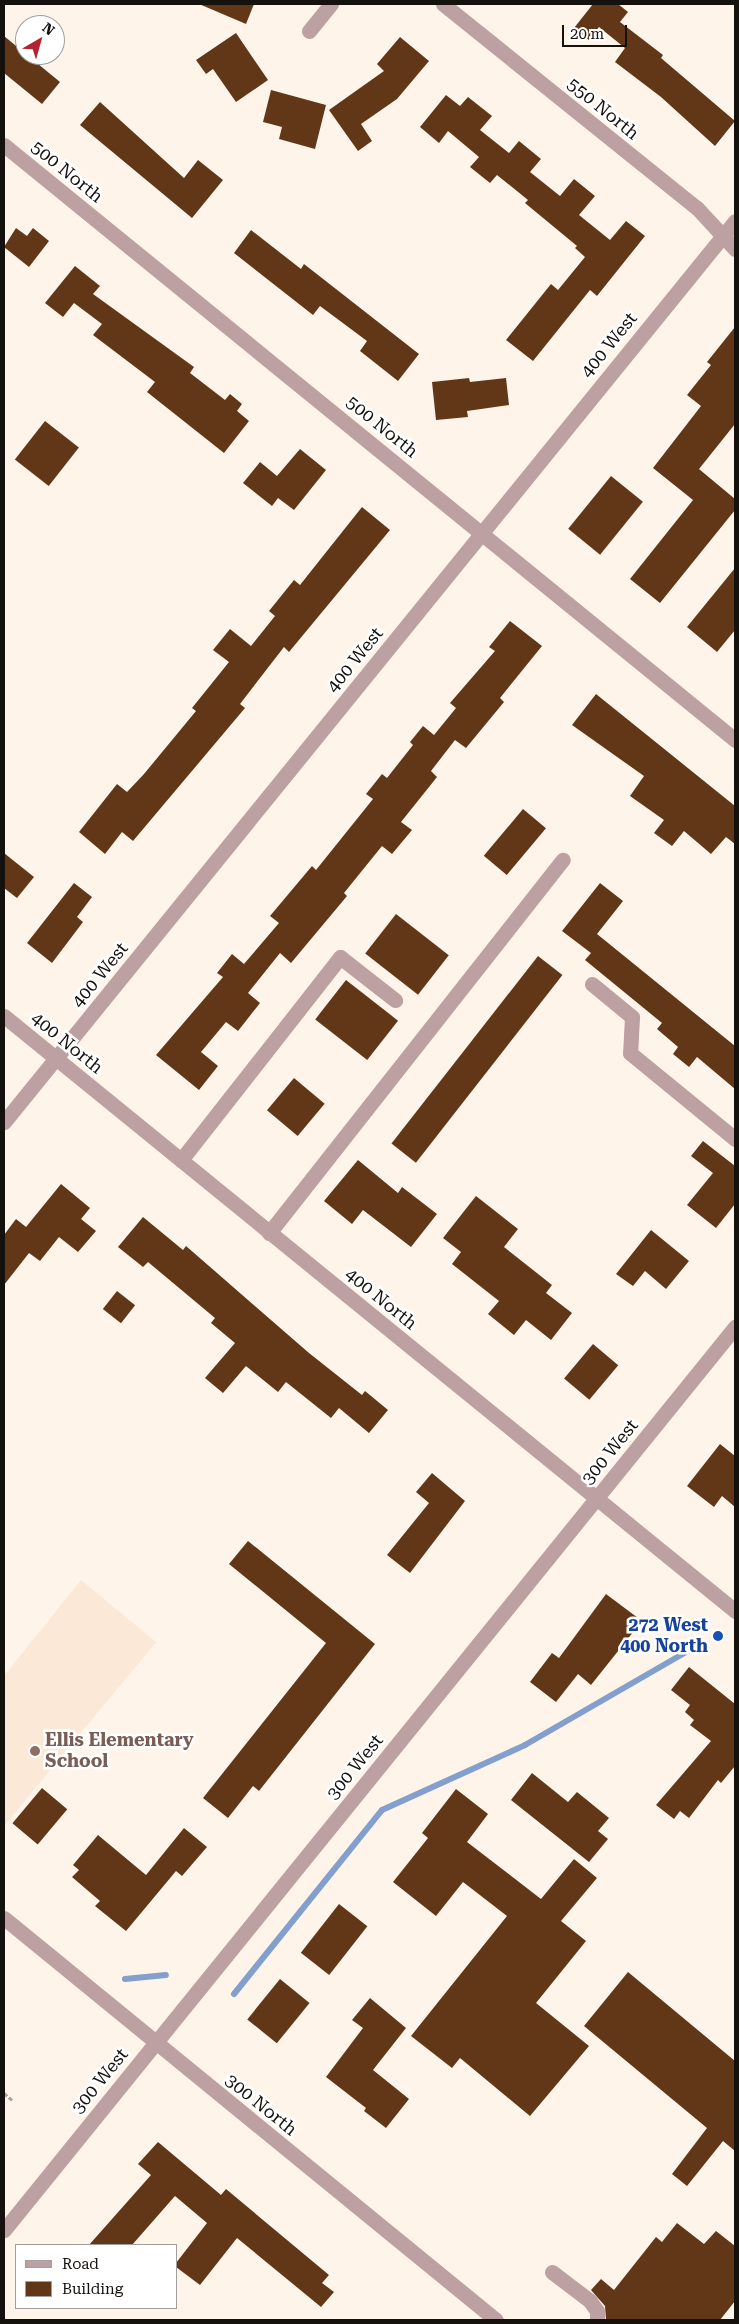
<!DOCTYPE html>
<html>
<head>
<meta charset="utf-8">
<style>
	body { margin:0 }
	#map { position:relative; width:739px; height:2324px; overflow:hidden; background:#fef4ea; font-family:"Roboto Serif",serif }
	div>[style] { position:absolute }
	.built>* { inset:0; background:#fbe8d6 }
	.stream>* { height:6px; margin:-3px; padding:0 3px; transform-origin:3px; border-radius:3px; background:#829fcd }
	.building>* { inset:0; background:#623718; transform-origin:0 0 }
	.path>* { height:3px; margin-top:-1.5px; transform-origin:0; background:repeating-linear-gradient(90deg,#aea69e 0 4px,transparent 0 6.5px) }
	.minor>* { height:15px; margin:-7.5px; padding:0 7.5px; transform-origin:7.5px; border-radius:7.5px; background:#bda0a2 }
	.dots>* { width:14px; height:14px; translate:-50% -50%; box-sizing:border-box; border:2px solid #fff; border-radius:50% }
	span { translate:-50% -50%; white-space:nowrap; text-align:center; line-height:1.15; -webkit-text-stroke:5px #fff; paint-order:stroke }
	.street-label { font-size:18px; color:#15110d }
	.transit-label { font-size:18px; color:#164399; font-weight:700 }
	.right { translate:-100% -50%; text-align:right }
	.education-label { font-size:18px; color:#785e54; font-weight:700 }
	.left { translate:0 -50%; text-align:left }
	.frame { position:absolute; inset:0; border:5px solid #15110d; pointer-events:none }
	.legend { position:absolute; left:15px; top:2244px; width:162px; height:65px; box-sizing:border-box; background:#fff; border:1px solid #a1a09e; margin:0; padding:6px 9px; list-style:none; font-size:15px; color:#15110d }
	.legend li { display:flex; align-items:center; gap:10px; height:25px }
	.legend b { width:25px; border:1px solid #a1a09e }
	.north { position:absolute; left:15px; top:15px; width:50px; height:50px; box-sizing:border-box; background:#fff; border:1px solid #a1a09e; border-radius:50%; rotate:38deg; font-size:14px; font-weight:700; line-height:20px; text-align:center; color:#15110d }
	.north::after { content:''; display:block; margin:auto; width:18px; height:22px; background:#b4232f; clip-path:polygon(50% 0,100% 100%,50% 72%,0 100%) }
	.scale { position:absolute; left:562px; top:25px; width:65px; height:22px; box-sizing:border-box; border:2px solid #15110d; border-top:0; padding-left:6px; font-size:15px; line-height:18px; white-space:nowrap; color:#15110d; -webkit-text-stroke:4px #fff; paint-order:stroke }
</style>
</head>
<body>
<div id="map">
	<div class="built">
		<div style="clip-path:polygon(81px 1580px,156px 1642px,4px 1826px,4px 1676px)"></div>
	</div>
	<div class="stream">
		<div style="left:125px;top:1979px;width:41px;rotate:-5.6deg"></div>
		<div style="left:234px;top:1994px;width:236px;rotate:-51.2deg"></div>
		<div style="left:382px;top:1810px;width:157px;rotate:-24.4deg"></div>
		<div style="left:525px;top:1745px;width:204px;rotate:-30deg"></div>
	</div>
	<div class="building">
		<div style="clip-path:polygon(199px 4px,254px 4px,246px 24px)"></div>
		<div style="clip-path:polygon(593px 4px,618px 4px,628px 12px,620px 22px,663px 55px,661px 58px,735px 121px,715px 146px,661px 97px,615px 62px,625px 48px,599px 27px,589px 40px,574px 28px)"></div>
		<div style="clip-path:polygon(236px 33px,268px 80px,236px 102px,213px 69px,206px 74px,196px 60px)"></div>
		<div style="clip-path:polygon(4px 36px,60px 82px,42px 104px,4px 73px)"></div>
		<div style="clip-path:polygon(400px 37px,429px 61px,397px 99px,361px 124px,372px 141px,358px 151px,329px 110px,384px 71px,377px 64px)"></div>
		<div style="clip-path:polygon(271px 90px,326px 105px,315px 149px,279px 139px,282px 127px,263px 122px)"></div>
		<div style="clip-path:polygon(446px 95px,460px 106px,468px 97px,492px 116px,480px 130px,509px 153px,519px 141px,541px 159px,530px 172px,560px 196px,574px 179px,595px 196px,579px 215px,610px 240px,626px 221px,645px 236px,597px 296px,590px 290px,533px 361px,506px 340px,551px 284px,558px 290px,585px 257px,575px 248px,577px 246px,525px 203px,528px 200px,497px 175px,490px 183px,470px 167px,479px 157px,448px 131px,439px 143px,420px 127px)"></div>
		<div style="clip-path:polygon(100px 102px,184px 178px,198px 160px,223px 180px,192px 218px,80px 125px)"></div>
		<div style="clip-path:polygon(16px 228px,27px 236px,33px 228px,49px 241px,29px 267px,4px 247px)"></div>
		<div style="clip-path:polygon(251px 230px,301px 269px,304px 264px,419px 354px,398px 381px,360px 351px,367px 341px,320px 306px,313px 315px,234px 253px)"></div>
		<div style="clip-path:polygon(75px 266px,100px 286px,93px 294px,194px 367px,190px 373px,225px 400px,230px 394px,242px 404px,237px 411px,249px 421px,224px 453px,147px 392px,155px 382px,93px 335px,102px 324px,74px 303px,63px 317px,45px 303px)"></div>
		<div style="clip-path:polygon(735px 327px,735px 424px,699px 469px,735px 499px,735px 510px,660px 603px,630px 579px,693px 500px,653px 468px,701px 406px,687px 395px,711px 365px,707px 362px)"></div>
		<div style="clip-path:polygon(469px 378px,470px 382px,506px 378px,509px 405px,467px 411px,468px 417px,436px 420px,432px 382px)"></div>
		<div style="left:45px;top:421px;width:43px;height:49px;rotate:38deg"></div>
		<div style="clip-path:polygon(300px 449px,326px 470px,294px 510px,278px 498px,272px 506px,243px 483px,260px 462px,277px 476px)"></div>
		<div style="left:611px;top:476px;width:41px;height:68px;rotate:39deg"></div>
		<div style="clip-path:polygon(362px 507px,390px 530px,289px 652px,284px 647px,240px 704px,245px 708px,133px 841px,122px 832px,105px 854px,79px 832px,117px 784px,127px 792px,144px 774px,196px 711px,192px 708px,229px 662px,213px 650px,230px 629px,251px 646px,275px 616px,269px 611px,294px 580px,300px 585px)"></div>
		<div style="clip-path:polygon(735px 568px,735px 630px,717px 652px,687px 627px)"></div>
		<div style="clip-path:polygon(510px 621px,542px 646px,500px 698px,504px 702px,466px 748px,455px 740px,431px 771px,437px 777px,401px 822px,412px 830px,392px 854px,382px 846px,344px 893px,347px 896px,291px 963px,280px 953px,248px 993px,260px 1003px,238px 1031px,226px 1022px,201px 1052px,218px 1066px,199px 1090px,156px 1055px,223px 977px,217px 973px,232px 954px,244px 964px,279px 923px,270px 916px,312px 866px,316px 870px,373px 799px,366px 794px,382px 774px,387px 778px,413px 745px,410px 742px,423px 726px,434px 735px,456px 708px,450px 703px,495px 651px,489px 647px)"></div>
		<div style="clip-path:polygon(596px 694px,735px 806px,735px 844px,726px 837px,711px 854px,684px 831px,672px 846px,654px 833px,664px 820px,630px 796px,644px 776px,572px 725px)"></div>
		<div style="left:523px;top:809px;width:30px;height:61px;rotate:40deg"></div>
		<div style="clip-path:polygon(4px 853px,34px 877px,17px 898px,4px 888px)"></div>
		<div style="clip-path:polygon(74px 883px,92px 897px,77px 917px,83px 922px,52px 963px,27px 943px)"></div>
		<div style="clip-path:polygon(600px 883px,623px 901px,597px 934px,735px 1046px,735px 1089px,697px 1057px,689px 1067px,673px 1054px,678px 1047px,657px 1029px,662px 1023px,585px 960px,591px 953px,562px 931px)"></div>
		<div style="left:396px;top:914px;width:67px;height:50px;rotate:38deg"></div>
		<div style="left:538px;top:956px;width:31px;height:238px;rotate:38deg"></div>
		<div style="left:346px;top:980px;width:66px;height:50px;rotate:38deg"></div>
		<div style="left:294px;top:1078px;width:40px;height:42px;rotate:40deg"></div>
		<div style="clip-path:polygon(703px 1141px,735px 1166px,735px 1204px,716px 1228px,687px 1205px,713px 1173px,691px 1156px)"></div>
		<div style="clip-path:polygon(358px 1160px,398px 1193px,402px 1187px,437px 1214px,411px 1247px,363px 1210px,352px 1224px,324px 1201px)"></div>
		<div style="clip-path:polygon(61px 1184px,90px 1208px,81px 1219px,96px 1231px,78px 1252px,59px 1237px,40px 1261px,29px 1253px,4px 1285px,4px 1235px,16px 1219px,26px 1227px)"></div>
		<div style="clip-path:polygon(476px 1196px,518px 1229px,504px 1247px,552px 1285px,546px 1293px,572px 1313px,551px 1340px,526px 1320px,514px 1335px,488px 1314px,499px 1301px,452px 1264px,461px 1252px,443px 1238px)"></div>
		<div style="clip-path:polygon(143px 1217px,183px 1250px,186px 1246px,309px 1353px,362px 1395px,365px 1391px,388px 1410px,369px 1433px,339px 1408px,331px 1418px,286px 1382px,278px 1392px,246px 1366px,223px 1393px,205px 1378px,235px 1343px,211px 1323px,215px 1318px,148px 1262px,143px 1267px,118px 1247px)"></div>
		<div style="clip-path:polygon(651px 1230px,689px 1261px,666px 1289px,645px 1271px,633px 1286px,616px 1274px)"></div>
		<div style="left:117px;top:1291px;width:23px;height:23px;rotate:38deg"></div>
		<div style="left:593px;top:1344px;width:33px;height:45px;rotate:40deg"></div>
		<div style="clip-path:polygon(720px 1444px,735px 1456px,735px 1507px,722px 1496px,714px 1507px,687px 1486px)"></div>
		<div style="clip-path:polygon(432px 1473px,465px 1501px,410px 1573px,387px 1555px,429px 1503px,416px 1492px)"></div>
		<div style="clip-path:polygon(248px 1541px,375px 1644px,259px 1791px,253px 1786px,228px 1818px,203px 1798px,326px 1643px,229px 1564px)"></div>
		<div style="clip-path:polygon(606px 1594px,642px 1621px,591px 1685px,578px 1674px,556px 1702px,530px 1682px,552px 1653px,559px 1658px)"></div>
		<div style="clip-path:polygon(689px 1667px,735px 1704px,735px 1766px,721px 1783px,718px 1780px,689px 1818px,680px 1811px,674px 1819px,656px 1805px,711px 1741px,690px 1725px,694px 1720px,685px 1712px,690px 1705px,671px 1690px)"></div>
		<div style="clip-path:polygon(532px 1773px,568px 1802px,577px 1792px,609px 1818px,598px 1831px,608px 1839px,589px 1862px,511px 1800px)"></div>
		<div style="left:42px;top:1788px;width:33px;height:46px;rotate:40deg"></div>
		<div style="clip-path:polygon(456px 1789px,488px 1814px,467px 1842px,541px 1899px,574px 1859px,597px 1878px,561px 1921px,586px 1941px,536px 2003px,589px 2046px,530px 2116px,460px 2058px,452px 2068px,411px 2036px,507px 1916px,463px 1882px,436px 1916px,393px 1882px,428px 1838px,422px 1833px)"></div>
		<div style="clip-path:polygon(184px 1828px,207px 1847px,182px 1876px,176px 1871px,126px 1931px,95px 1906px,100px 1901px,72px 1877px,79px 1870px,73px 1865px,98px 1835px,146px 1875px)"></div>
		<div style="left:339px;top:1904px;width:36px;height:62px;rotate:38deg"></div>
		<div style="clip-path:polygon(628px 1972px,735px 2061px,735px 2151px,723px 2141px,687px 2186px,672px 2174px,707px 2128px,584px 2026px)"></div>
		<div style="left:280px;top:1979px;width:38px;height:52px;rotate:39deg"></div>
		<div style="clip-path:polygon(370px 1998px,406px 2028px,373px 2070px,409px 2099px,386px 2128px,364px 2111px,366px 2108px,326px 2077px,363px 2028px,352px 2020px)"></div>
		<div style="clip-path:polygon(158px 2142px,221px 2195px,226px 2189px,329px 2275px,322px 2283px,334px 2292px,321px 2307px,237px 2238px,200px 2285px,176px 2267px,176px 2263px,207px 2223px,175px 2196px,132px 2245px,89px 2245px,151px 2175px,138px 2164px)"></div>
		<div style="clip-path:polygon(677px 2223px,704px 2244px,716px 2231px,735px 2246px,735px 2301px,720px 2320px,606px 2320px,605px 2306px,591px 2290px,601px 2279px,614px 2290px,656px 2237px,662px 2242px)"></div>
	</div>
	<div class="path">
		<div style="left:4px;top:2093px;width:11px;rotate:41deg"></div>
	</div>
	<div class="minor">
		<div style="left:443px;top:4px;width:326px;rotate:38.8deg"></div>
		<div style="left:697px;top:208px;width:56px;rotate:47.2deg"></div>
		<div style="left:309px;top:31px;width:35px;rotate:-51deg"></div>
		<div style="left:4px;top:145px;width:943px;rotate:39.14deg"></div>
		<div style="left:592px;top:984px;width:52px;rotate:39.5deg"></div>
		<div style="left:632px;top:1017px;width:36px;rotate:93deg"></div>
		<div style="left:630px;top:1053px;width:136px;rotate:39.3deg"></div>
		<div style="left:4px;top:1016px;width:943px;rotate:39.14deg"></div>
		<div style="left:4px;top:1122px;width:1160px;rotate:-50.95deg"></div>
		<div style="left:181px;top:1160px;width:258px;rotate:-51.9deg"></div>
		<div style="left:340px;top:957px;width:70px;rotate:38deg"></div>
		<div style="left:269px;top:1233px;width:475px;rotate:-51.8deg"></div>
		<div style="left:4px;top:1918px;width:635px;rotate:39.25deg"></div>
		<div style="left:4px;top:2230px;width:1162px;rotate:-51.01deg"></div>
		<div style="left:552px;top:2272px;width:48px;rotate:37.3deg"></div>
		<div style="left:590px;top:2301px;width:12px;rotate:55deg"></div>
		<div style="left:597px;top:2311px;width:9px;rotate:90deg"></div>
	</div>
	<div class="dots">
		<div style="left:718px;top:1636px;background:#1a4fb4"></div>
		<div style="left:35px;top:1751px;background:#8d6e63"></div>
	</div>
	<div class="street-label">
		<span style="left:603px;top:109px;rotate:39deg">550 North</span>
		<span style="left:67px;top:172px;rotate:39deg">500 North</span>
		<span style="left:609px;top:345px;rotate:-51deg">400 West</span>
		<span style="left:382px;top:427px;rotate:39deg">500 North</span>
		<span style="left:355px;top:660px;rotate:-51deg">400 West</span>
		<span style="left:100px;top:975px;rotate:-51deg">400 West</span>
		<span style="left:67px;top:1043px;rotate:39deg">400 North</span>
		<span style="left:381px;top:1299px;rotate:39deg">400 North</span>
		<span style="left:610px;top:1452px;rotate:-51deg">300 West</span>
		<span style="left:355px;top:1767px;rotate:-51deg">300 West</span>
		<span style="left:100px;top:2081px;rotate:-51deg">300 West</span>
		<span style="left:261px;top:2105px;rotate:39deg">300 North</span>
	</div>
	<div class="transit-label">
		<span class="right" style="left:708px;top:1636px">272 West<br>400 North</span>
	</div>
	<div class="education-label">
		<span class="left" style="left:45px;top:1751px">Ellis Elementary<br>School</span>
	</div>
	<div class="frame"></div>
	<ul class="legend">
	<li><b style="height:6px;background:#bda0a2"></b>Road</li>
	<li><b style="height:14px;background:#623718"></b>Building</li>
	</ul>
	<div class="north">N</div>
	<div class="scale">20 m</div>
</div>
</body>
</html>
